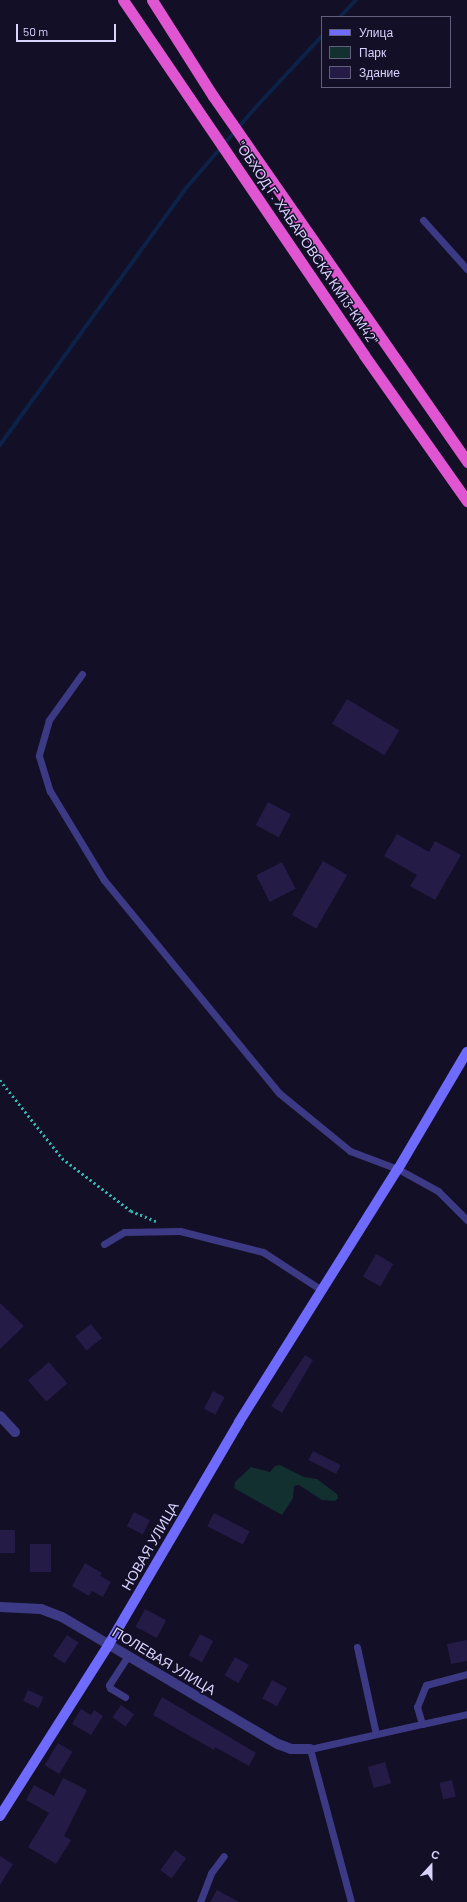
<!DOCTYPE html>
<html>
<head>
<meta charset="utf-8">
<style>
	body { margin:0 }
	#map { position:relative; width:467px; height:1902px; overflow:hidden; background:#130f26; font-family:Barlow,sans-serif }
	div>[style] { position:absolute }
	.green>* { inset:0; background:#12302f }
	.stream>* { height:4px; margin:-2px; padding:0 2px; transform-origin:2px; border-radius:2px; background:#0c2248 }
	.building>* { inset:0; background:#241b47; transform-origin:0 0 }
	.path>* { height:2.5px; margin-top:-1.25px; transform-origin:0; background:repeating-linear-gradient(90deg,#2fb8b0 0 2px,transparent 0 5px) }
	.service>* { height:7px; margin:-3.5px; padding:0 3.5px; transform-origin:3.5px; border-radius:3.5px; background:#3d3a85 }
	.minor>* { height:10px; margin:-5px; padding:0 5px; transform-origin:5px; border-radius:5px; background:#3d3a85 }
	.secondary>* { height:10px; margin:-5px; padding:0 5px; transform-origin:5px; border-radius:5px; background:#6f6bff }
	.trunk>* { height:11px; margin:-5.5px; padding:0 5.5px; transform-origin:5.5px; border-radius:5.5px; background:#e055d1 }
	span { translate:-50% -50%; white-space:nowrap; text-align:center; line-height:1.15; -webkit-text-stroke:3px #130f26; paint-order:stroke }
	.street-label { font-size:14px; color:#d9d4ff }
	.legend { position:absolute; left:321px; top:16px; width:130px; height:72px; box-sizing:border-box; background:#130f26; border:1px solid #625e7d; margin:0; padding:5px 7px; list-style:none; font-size:12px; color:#d9d4ff }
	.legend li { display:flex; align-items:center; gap:8px; height:20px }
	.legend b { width:20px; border:1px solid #625e7d }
	.north { position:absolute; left:411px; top:1846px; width:40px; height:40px; -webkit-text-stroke:3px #130f26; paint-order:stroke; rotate:21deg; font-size:11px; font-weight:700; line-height:16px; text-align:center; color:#d9d4ff }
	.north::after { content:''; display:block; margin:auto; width:14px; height:18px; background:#d9d4ff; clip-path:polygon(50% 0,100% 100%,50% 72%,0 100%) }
	.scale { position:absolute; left:16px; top:24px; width:100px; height:18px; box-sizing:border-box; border:2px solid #d9d4ff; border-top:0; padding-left:5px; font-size:12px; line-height:14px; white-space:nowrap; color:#d9d4ff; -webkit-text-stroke:3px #130f26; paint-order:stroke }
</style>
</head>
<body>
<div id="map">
	<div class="green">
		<div style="clip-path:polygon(280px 1465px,304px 1477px,317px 1479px,337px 1494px,338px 1498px,335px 1501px,322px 1500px,299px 1485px,294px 1486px,293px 1498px,282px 1515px,234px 1488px,235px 1482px,251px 1467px,270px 1472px,275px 1466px)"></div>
	</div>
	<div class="stream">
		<div style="left:340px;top:17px;width:23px;rotate:-47deg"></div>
		<div style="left:0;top:445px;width:319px;rotate:-54.1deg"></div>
		<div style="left:187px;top:187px;width:106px;rotate:-49.2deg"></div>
		<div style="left:256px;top:107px;width:97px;rotate:-47.1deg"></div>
	</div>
	<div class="building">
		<div style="left:347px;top:699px;width:61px;height:29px;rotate:31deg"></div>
		<div style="left:268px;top:802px;width:26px;height:26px;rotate:28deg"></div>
		<div style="clip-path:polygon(397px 834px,429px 852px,435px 841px,461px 855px,435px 900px,410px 886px,417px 875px,384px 856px)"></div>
		<div style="left:323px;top:861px;width:28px;height:62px;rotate:30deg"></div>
		<div style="left:282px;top:862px;width:30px;height:29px;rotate:63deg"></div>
		<div style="left:376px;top:1254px;width:20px;height:26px;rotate:30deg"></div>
		<div style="clip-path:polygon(0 1303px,24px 1326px,0 1349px)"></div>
		<div style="left:91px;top:1324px;width:18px;height:20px;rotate:52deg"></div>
		<div style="clip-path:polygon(305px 1355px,313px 1360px,282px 1413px,271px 1406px)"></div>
		<div style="left:49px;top:1362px;width:28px;height:28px;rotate:49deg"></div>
		<div style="left:213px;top:1391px;width:13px;height:20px;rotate:27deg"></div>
		<div style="left:313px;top:1451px;width:31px;height:10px;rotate:27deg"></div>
		<div style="left:134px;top:1512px;width:18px;height:16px;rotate:27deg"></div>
		<div style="left:214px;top:1513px;width:40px;height:15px;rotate:27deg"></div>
		<div style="left:0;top:1530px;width:15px;height:23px"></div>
		<div style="left:30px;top:1544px;width:21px;height:28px"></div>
		<div style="clip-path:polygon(85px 1563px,102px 1573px,100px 1576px,111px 1582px,103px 1597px,92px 1591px,89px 1596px,72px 1586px)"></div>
		<div style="left:145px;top:1609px;width:24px;height:20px;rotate:28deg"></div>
		<div style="left:200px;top:1634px;width:15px;height:24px;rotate:28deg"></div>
		<div style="left:67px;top:1635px;width:14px;height:25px;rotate:34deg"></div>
		<div style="clip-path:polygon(467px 1640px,467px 1661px,451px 1664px,447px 1644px)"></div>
		<div style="left:235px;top:1657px;width:16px;height:21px;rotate:30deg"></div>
		<div style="left:272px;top:1680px;width:17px;height:21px;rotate:28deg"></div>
		<div style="left:28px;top:1690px;width:17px;height:12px;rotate:24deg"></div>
		<div style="clip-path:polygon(162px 1697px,256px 1753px,249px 1766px,215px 1747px,214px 1750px,153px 1715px)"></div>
		<div style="left:121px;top:1705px;width:16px;height:15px;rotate:35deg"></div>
		<div style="clip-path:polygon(81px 1709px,91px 1715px,94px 1710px,103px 1716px,91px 1735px,72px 1724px)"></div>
		<div style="left:58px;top:1743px;width:17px;height:26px;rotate:31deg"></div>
		<div style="left:385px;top:1762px;width:22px;height:18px;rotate:74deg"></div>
		<div style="clip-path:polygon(63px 1778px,87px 1790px,64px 1836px,71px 1840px,56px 1864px,28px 1847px,49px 1813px,26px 1800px,34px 1785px,54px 1796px)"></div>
		<div style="left:452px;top:1780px;width:17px;height:13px;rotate:77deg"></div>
		<div style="left:175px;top:1850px;width:14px;height:25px;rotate:36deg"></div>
		<div style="clip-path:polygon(0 1856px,13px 1864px,0 1885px)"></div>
		<div style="clip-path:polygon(217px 1890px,239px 1902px,210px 1902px)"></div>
	</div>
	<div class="path">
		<div style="left:0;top:1080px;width:100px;rotate:51.5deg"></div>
		<div style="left:62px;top:1158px;width:87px;rotate:37.5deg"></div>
		<div style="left:131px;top:1211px;width:27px;rotate:22deg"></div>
	</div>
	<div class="service">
		<div style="left:423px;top:220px;width:66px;rotate:48.1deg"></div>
		<div style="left:82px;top:674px;width:57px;rotate:125.7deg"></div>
		<div style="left:49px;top:720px;width:37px;rotate:106deg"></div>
		<div style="left:39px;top:756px;width:37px;rotate:73deg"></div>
		<div style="left:50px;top:791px;width:104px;rotate:58.8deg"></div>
		<div style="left:104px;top:880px;width:276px;rotate:50.6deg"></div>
		<div style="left:279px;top:1093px;width:92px;rotate:39.2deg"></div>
		<div style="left:350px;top:1151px;width:51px;rotate:20.6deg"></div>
		<div style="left:398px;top:1169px;width:46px;rotate:28.8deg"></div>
		<div style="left:438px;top:1191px;width:41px;rotate:45deg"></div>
		<div style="left:104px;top:1244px;width:23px;rotate:-31deg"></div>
		<div style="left:124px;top:1232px;width:56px;rotate:-1deg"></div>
		<div style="left:180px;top:1231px;width:86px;rotate:14.2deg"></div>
		<div style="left:263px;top:1252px;width:68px;rotate:33deg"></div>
		<div style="left:357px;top:1647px;width:89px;rotate:77.7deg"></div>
		<div style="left:125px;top:1697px;width:17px;rotate:-149deg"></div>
		<div style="left:110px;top:1688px;width:3px;rotate:-108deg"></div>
		<div style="left:109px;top:1685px;width:33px;rotate:-57deg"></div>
		<div style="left:422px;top:1724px;width:46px;rotate:-12.5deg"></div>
		<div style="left:200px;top:1902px;width:31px;rotate:-69deg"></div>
		<div style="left:211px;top:1873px;width:21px;rotate:-53deg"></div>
		<div style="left:351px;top:1902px;width:158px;rotate:-105deg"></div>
		<div style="left:310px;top:1749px;width:115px;rotate:-12.6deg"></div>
		<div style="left:422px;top:1724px;width:18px;rotate:-106deg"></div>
		<div style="left:417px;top:1707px;width:24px;rotate:-68deg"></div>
		<div style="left:426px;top:1685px;width:42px;rotate:-15deg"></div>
	</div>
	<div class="minor">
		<div style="left:0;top:1416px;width:22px;rotate:47deg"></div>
		<div style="left:0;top:1607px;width:41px;rotate:2.8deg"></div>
		<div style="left:41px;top:1609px;width:22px;rotate:21deg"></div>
		<div style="left:62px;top:1617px;width:251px;rotate:30.5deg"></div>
		<div style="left:278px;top:1744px;width:14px;rotate:21deg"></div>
		<div style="left:291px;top:1749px;width:19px"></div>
	</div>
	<div class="secondary">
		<div style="left:0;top:1816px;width:204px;rotate:-57.6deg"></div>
		<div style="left:109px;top:1644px;width:257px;rotate:-59.6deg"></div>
		<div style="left:239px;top:1422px;width:299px;rotate:-57.9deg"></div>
		<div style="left:398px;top:1169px;width:136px;rotate:-59.5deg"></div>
	</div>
	<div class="trunk">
		<div style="left:123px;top:0;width:429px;rotate:55.8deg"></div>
		<div style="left:364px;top:355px;width:179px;rotate:54.8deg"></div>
		<div style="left:152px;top:0;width:114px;rotate:57.6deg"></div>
		<div style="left:213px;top:96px;width:446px;rotate:55.2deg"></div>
	</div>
	<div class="street-label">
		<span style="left:307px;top:243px;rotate:56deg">"ОБХОД Г. ХАБАРОВСКА КМ13-КМ42"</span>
		<span style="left:150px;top:1546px;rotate:-60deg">НОВАЯ УЛИЦА</span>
		<span style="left:164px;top:1661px;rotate:31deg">ПОЛЕВАЯ УЛИЦА</span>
	</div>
	<ul class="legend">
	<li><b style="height:5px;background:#6f6bff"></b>Улица</li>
	<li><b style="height:11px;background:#12302f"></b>Парк</li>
	<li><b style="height:11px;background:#241b47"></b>Здание</li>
	</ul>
	<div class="north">С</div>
	<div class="scale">50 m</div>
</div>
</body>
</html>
